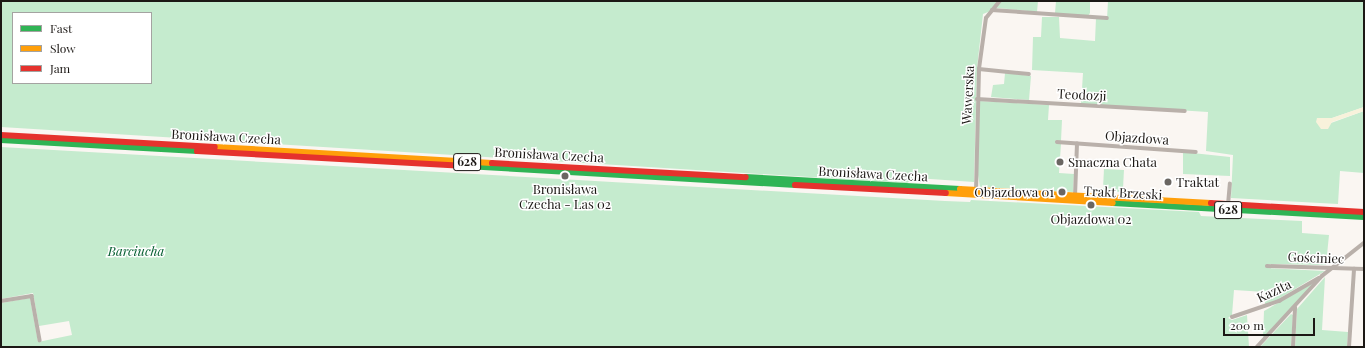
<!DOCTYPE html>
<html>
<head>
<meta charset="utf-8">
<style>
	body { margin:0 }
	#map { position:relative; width:1365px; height:348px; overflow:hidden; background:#faf6f2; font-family:"Playfair Display",serif }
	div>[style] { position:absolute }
	.green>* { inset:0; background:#c5ebce; transform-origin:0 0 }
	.sand>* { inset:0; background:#f8f2db }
	.street>* { height:3.5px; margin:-1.75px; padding:0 1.75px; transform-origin:1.75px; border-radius:1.75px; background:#b9b0aa }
	.fast>* { height:5.5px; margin:-2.75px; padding:0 2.75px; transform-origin:2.75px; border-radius:2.75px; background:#30b455 }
	.slow>* { height:5.5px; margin:-2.75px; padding:0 2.75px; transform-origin:2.75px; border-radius:2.75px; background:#ff9f0a }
	.jam>* { height:5.5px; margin:-2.75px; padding:0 2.75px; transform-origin:2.75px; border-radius:2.75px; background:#e5322d }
	.dots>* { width:11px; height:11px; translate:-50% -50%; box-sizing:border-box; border:2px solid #fff; border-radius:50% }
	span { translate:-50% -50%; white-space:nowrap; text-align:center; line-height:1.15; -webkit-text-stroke:3px #fff; paint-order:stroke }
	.shield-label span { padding:1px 3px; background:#fff; border:1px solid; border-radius:3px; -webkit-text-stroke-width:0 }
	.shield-label { font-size:12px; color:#1c1815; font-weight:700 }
	.street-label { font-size:13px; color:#1c1815 }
	.poi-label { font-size:13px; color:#1c1815 }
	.left { translate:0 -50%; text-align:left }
	.right { translate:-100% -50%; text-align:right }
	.park-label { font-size:13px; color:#086033; font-style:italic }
	.frame { position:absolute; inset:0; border:2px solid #1c1815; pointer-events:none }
	.legend { position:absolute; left:12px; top:12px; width:140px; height:72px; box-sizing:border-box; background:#fff; border:1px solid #a4a3a1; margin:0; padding:5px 7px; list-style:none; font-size:12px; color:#1c1815 }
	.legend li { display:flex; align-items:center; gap:8px; height:20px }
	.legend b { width:20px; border:1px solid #a4a3a1 }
	.scale { position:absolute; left:1223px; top:318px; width:92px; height:18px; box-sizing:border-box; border:2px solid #1c1815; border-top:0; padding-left:5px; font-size:12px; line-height:14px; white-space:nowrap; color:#1c1815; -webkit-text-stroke:3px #fff; paint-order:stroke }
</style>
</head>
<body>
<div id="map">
	<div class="green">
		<div style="clip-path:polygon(evenodd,1px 1px,1038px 1px,1037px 12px,998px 8px,983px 14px,977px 68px,974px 182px,916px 178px,907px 183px,1px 127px,1px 1px,13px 13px,151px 13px,151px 83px,13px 83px,13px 13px)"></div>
		<div style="clip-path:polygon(1056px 1px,1090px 1px,1090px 13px,1088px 16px,1055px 13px)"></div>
		<div style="clip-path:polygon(1108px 1px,1364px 1px,1364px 107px,1332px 118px,1318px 118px,1331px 123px,1364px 111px,1364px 173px,1340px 171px,1338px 204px,1231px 198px,1233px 155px,1206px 151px,1208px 112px,1081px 104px,1083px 73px,1032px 70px,1033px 37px,1041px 37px,1042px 17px,1059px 17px,1060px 38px,1095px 41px,1096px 18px,1107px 19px)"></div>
		<div style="clip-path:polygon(1005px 73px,1031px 76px,1029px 100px,991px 97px,993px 85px,1004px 84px)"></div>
		<div style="clip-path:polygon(979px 101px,1049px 105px,1048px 120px,1062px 120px,1061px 141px,1056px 140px,1055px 143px,1061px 144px,1059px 173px,1074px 174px,1073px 192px,980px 187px,977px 169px)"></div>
		<div style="clip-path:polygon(1px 147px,945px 201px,970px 202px,971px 200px,1199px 212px,1201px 216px,1302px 221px,1302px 233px,1329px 235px,1326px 265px,1267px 264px,1267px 268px,1325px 271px,1265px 307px,1265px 292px,1234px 290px,1232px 315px,1228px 318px,1232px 320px,1247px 315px,1249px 347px,1px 347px,1px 303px,30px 298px,38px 342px,72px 335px,69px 321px,39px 326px,33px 293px,1px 299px)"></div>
		<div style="clip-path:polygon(1183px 152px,1230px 157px,1230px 176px,1183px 174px)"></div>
		<div style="left:1104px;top:169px;width:20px;height:22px;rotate:3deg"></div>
		<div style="clip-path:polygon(1325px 277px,1322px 330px,1348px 332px,1347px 347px,1295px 347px,1297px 309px)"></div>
		<div style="clip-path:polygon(1313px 283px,1314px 284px,1263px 338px,1264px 311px)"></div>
		<div style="clip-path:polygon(1291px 314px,1293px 315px,1291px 347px,1260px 347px)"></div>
	</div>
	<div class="sand">
		<div style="clip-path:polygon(1364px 107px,1364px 111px,1332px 122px,1328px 129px,1321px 129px,1316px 122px,1317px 118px,1332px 118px)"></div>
	</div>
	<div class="street">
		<div style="left:992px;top:10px;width:115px;rotate:4deg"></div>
		<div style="left:979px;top:69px;width:50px;rotate:5.7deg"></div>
		<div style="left:977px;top:99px;width:208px;rotate:3.3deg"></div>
		<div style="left:1057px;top:142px;width:139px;rotate:4.1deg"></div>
		<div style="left:976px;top:192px;width:123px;rotate:-88.6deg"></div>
		<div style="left:979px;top:69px;width:51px;rotate:-82.2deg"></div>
		<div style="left:986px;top:18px;width:22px;rotate:-51deg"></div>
		<div style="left:1075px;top:196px;width:52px;rotate:-87.8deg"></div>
		<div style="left:1228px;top:205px;width:21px;rotate:-85deg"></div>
		<div style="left:1267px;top:266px;width:97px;rotate:1.8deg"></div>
		<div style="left:1px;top:301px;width:31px;rotate:-9deg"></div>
		<div style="left:32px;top:296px;width:45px;rotate:79.7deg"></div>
		<div style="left:1232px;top:317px;width:50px;rotate:-18.8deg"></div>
		<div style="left:1279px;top:301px;width:46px;rotate:-29.9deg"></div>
		<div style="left:1257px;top:347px;width:96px;rotate:-47.5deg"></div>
		<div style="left:1322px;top:276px;width:53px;rotate:-38.2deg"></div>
		<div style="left:1293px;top:347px;width:39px;rotate:-87deg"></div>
		<div style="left:1349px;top:347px;width:78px;rotate:-86.3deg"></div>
	</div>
	<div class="fast">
		<div style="left:1px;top:140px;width:196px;rotate:3.2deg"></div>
		<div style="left:466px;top:166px;width:330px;rotate:3.3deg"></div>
		<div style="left:746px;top:177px;width:214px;rotate:3.2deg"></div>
		<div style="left:1113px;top:203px;width:251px;rotate:3.2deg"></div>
	</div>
	<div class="slow">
		<div style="left:215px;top:147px;width:277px;rotate:3.3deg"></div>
		<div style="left:960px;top:189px;width:251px;rotate:3.2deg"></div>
		<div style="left:946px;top:193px;width:167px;rotate:3.4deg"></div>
	</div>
	<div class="jam">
		<div style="left:1px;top:135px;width:214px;rotate:3.2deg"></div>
		<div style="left:197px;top:151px;width:269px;rotate:3.2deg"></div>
		<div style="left:492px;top:163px;width:254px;rotate:3.2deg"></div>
		<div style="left:795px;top:185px;width:151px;rotate:3deg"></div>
		<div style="left:1211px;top:203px;width:153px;rotate:3.4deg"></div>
	</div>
	<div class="dots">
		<div style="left:1060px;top:162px;background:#6a6662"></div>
		<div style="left:565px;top:176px;background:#6a6662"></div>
		<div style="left:1168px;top:182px;background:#6a6662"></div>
		<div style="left:1062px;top:192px;background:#6a6662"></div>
		<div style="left:1091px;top:205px;background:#6a6662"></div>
	</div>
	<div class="shield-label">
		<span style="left:467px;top:162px">628</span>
		<span style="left:1228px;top:210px">628</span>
	</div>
	<div class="street-label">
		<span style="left:968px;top:95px;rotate:-87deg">Wawerska</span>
		<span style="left:1082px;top:95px;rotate:3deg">Teodozji</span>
		<span style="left:226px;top:137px;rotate:3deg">Bronisława Czecha</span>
		<span style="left:1137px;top:138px;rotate:4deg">Objazdowa</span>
		<span style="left:549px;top:155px;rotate:3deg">Bronisława Czecha</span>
		<span style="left:873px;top:174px;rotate:3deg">Bronisława Czecha</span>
		<span style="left:1123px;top:193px;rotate:3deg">Trakt Brzeski</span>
		<span style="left:1316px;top:258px;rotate:2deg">Gościniec</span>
		<span style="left:1274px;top:291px;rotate:-25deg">Kazita</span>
	</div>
	<div class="poi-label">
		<span class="left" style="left:1068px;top:162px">Smaczna Chata</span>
		<span class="left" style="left:1176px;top:182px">Traktat</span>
		<span style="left:565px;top:197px">Bronisława<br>Czecha - Las 02</span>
		<span class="right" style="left:1054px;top:192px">Objazdowa 01</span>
		<span style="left:1091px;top:219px">Objazdowa 02</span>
	</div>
	<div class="park-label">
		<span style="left:136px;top:251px">Barciucha</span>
	</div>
	<div class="frame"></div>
	<ul class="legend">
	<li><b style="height:5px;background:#30b455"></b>Fast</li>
	<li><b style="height:5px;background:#ff9f0a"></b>Slow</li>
	<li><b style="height:5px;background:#e5322d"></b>Jam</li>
	</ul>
	<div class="scale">200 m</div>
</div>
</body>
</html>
